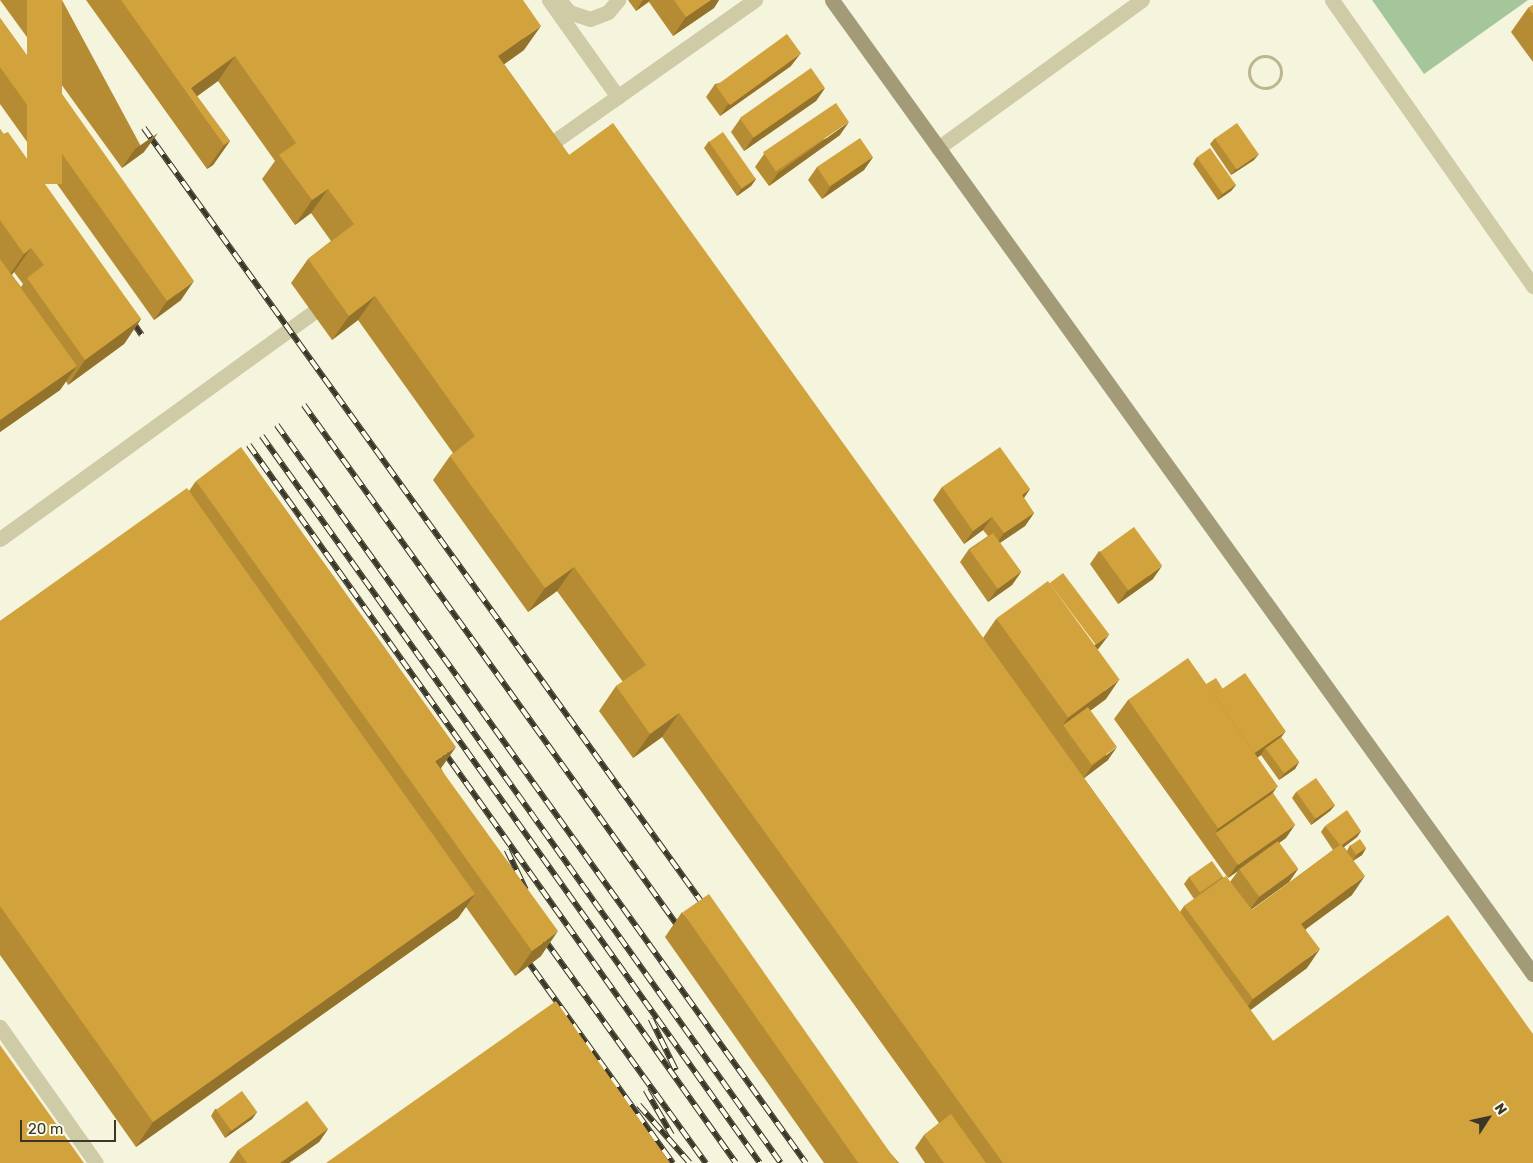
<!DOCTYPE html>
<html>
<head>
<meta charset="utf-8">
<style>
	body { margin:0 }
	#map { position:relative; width:1533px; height:1163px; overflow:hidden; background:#f5f4dc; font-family:Rubik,sans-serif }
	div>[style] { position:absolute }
	.green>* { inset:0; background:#a4c69a }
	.path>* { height:3px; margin-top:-1.5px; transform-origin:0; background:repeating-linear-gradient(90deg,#bbb590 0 2.5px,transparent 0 5px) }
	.path>.ring { margin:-1.5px; padding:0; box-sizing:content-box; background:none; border:3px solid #bbb590; border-radius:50% }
	.lane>* { height:15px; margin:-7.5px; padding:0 7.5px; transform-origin:7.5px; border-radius:7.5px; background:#cfcba7 }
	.secondary>* { height:15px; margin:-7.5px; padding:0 7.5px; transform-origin:7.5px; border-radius:7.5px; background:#a39a77 }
	.rail>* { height:5.5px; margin-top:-2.75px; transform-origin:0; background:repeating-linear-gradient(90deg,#fcfbe9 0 11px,#3a3628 0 22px); box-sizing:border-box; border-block:1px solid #3a3628 }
	.wall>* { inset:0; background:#b58c34 }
	.shaded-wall>* { inset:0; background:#93722b }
	.building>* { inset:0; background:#d2a33d; transform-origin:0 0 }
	span { translate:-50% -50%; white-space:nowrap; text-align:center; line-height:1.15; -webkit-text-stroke:4px #fcfbe9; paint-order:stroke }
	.north { position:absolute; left:1463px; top:1093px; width:50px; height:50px; -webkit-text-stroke:4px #fcfbe9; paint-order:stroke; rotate:55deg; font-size:14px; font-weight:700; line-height:20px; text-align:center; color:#3a3628 }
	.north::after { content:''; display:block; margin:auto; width:18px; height:22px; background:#3a3628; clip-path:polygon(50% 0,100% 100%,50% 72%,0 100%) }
	.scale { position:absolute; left:20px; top:1120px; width:96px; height:22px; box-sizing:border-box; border:2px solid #3a3628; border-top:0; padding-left:6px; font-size:15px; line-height:18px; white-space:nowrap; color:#3a3628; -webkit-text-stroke:4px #fcfbe9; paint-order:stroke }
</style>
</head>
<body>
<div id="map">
	<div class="green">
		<div style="clip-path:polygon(1372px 0,1528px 0,1424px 74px)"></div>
	</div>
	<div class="path">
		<div class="ring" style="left:1249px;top:56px;width:29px;height:29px"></div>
	</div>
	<div class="lane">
		<div style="left:549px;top:0;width:119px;rotate:54.6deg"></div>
		<div style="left:559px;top:0;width:16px;rotate:50deg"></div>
		<div style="left:569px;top:12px;width:22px;rotate:18deg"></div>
		<div style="left:590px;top:19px;width:19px;rotate:-21deg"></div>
		<div style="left:608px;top:12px;width:16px;rotate:-50deg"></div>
		<div style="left:1332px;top:0;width:350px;rotate:54.9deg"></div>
		<div style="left:938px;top:148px;width:252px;rotate:-36deg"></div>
		<div style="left:542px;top:150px;width:261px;rotate:-35.2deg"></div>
		<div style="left:0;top:539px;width:406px;rotate:-35.9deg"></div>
		<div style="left:0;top:1027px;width:166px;rotate:54.8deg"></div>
	</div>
	<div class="secondary">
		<div style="left:832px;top:0;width:1200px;rotate:54.26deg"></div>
	</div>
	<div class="rail">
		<div style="left:144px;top:128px;width:965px;rotate:54.23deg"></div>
		<div style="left:129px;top:316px;width:23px;rotate:56deg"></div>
		<div style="left:304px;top:405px;width:650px;rotate:54.33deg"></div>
		<div style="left:277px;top:425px;width:908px;rotate:54.37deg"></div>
		<div style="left:262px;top:436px;width:893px;rotate:54.48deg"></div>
		<div style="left:249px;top:445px;width:881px;rotate:54.56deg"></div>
		<div style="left:440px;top:746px;width:511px;rotate:54.63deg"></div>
		<div style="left:507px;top:850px;width:44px;rotate:64.6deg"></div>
		<div style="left:540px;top:933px;width:284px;rotate:54.2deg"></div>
		<div style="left:522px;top:953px;width:259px;rotate:54.3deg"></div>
		<div style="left:651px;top:1019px;width:57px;rotate:63.9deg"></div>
		<div style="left:646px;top:1090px;width:52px;rotate:60deg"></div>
		<div style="left:639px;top:1105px;width:77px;rotate:48.7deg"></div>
	</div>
	<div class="wall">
		<div style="clip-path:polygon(0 0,62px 0,144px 152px,122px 168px)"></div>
		<div style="clip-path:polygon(86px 0,523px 0,524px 50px,504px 64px,569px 155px,983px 638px,996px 619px,1099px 648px,1097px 650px,1106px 699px,1090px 711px,1108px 760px,1084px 778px,1180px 912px,1184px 906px,1194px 899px,1184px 884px,1189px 877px,1223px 877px,1230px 882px,1238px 871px,1228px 878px,1114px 719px,1128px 700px,1206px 684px,1223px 689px,1281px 737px,1299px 762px,1295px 769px,1279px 780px,1261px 755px,1257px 758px,1273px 793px,1286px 838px,1279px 843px,1298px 869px,1289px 882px,1251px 910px,1252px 910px,1333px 850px,1321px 832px,1325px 826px,1361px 831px,1357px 837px,1344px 847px,1347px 851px,1350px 845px,1366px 848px,1362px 855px,1354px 860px,1352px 895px,1306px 929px,1307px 968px,1250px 1010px,1273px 1041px,1533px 1163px,925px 1163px,915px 1148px,924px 1135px,939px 1123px,662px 737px,633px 758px,599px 711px,616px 686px,623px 682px,557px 591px,528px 612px,433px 480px,450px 456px,453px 453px,358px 320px,332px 340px,291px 283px,308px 259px,331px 241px,311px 213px,295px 225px,262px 179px,275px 161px,218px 81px,197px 96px,230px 141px,213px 165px,207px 169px)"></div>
		<div style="clip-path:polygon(628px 0,719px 0,714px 8px,673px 36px,649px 2px,636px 11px)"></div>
		<div style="clip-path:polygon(1533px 5px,1533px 62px,1511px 32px,1528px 8px)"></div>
		<div style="clip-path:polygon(0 18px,36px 68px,181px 300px,154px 320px,0 104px)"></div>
		<div style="clip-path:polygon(791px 66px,720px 116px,706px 97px,715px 84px)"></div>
		<div style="clip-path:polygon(825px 88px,816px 101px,744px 151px,731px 132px,740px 119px)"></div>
		<div style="clip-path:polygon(evenodd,0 129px,141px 319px,124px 344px,68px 385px,66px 381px,60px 390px,0 432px,0 129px,14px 272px,23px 284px,21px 287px,12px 275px,14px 272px)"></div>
		<div style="clip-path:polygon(840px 135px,769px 186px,755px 167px,764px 154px)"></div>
		<div style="clip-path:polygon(1215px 138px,1254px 160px,1231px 175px,1210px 144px)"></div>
		<div style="clip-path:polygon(709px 141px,756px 179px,751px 186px,737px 196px,704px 148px)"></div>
		<div style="clip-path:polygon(873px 157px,864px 170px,822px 199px,808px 180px,817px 167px)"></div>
		<div style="clip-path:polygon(1197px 157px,1236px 185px,1231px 191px,1218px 200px,1193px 164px)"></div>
		<div style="clip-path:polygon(196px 481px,441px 768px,541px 956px,515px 976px,466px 907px,458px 918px,136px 1147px,0 955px,0 621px,189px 491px)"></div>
		<div style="clip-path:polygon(942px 487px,1030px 489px,1024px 498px,1034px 513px,1025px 526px,1000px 543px,1021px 572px,1012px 585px,988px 602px,960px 562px,969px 549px,988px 536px,983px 530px,964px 544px,933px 500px)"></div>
		<div style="clip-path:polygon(1099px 551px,1153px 579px,1118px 604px,1090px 564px)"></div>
		<div style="clip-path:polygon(1296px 792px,1335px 805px,1330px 811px,1311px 825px,1292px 798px)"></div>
		<div style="clip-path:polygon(682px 912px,899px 1163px,824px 1163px,665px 937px)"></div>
		<div style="clip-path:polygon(215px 1109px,257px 1112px,252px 1119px,225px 1138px,211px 1116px)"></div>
		<div style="clip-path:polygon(328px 1129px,319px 1142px,289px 1163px,229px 1163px,238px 1150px)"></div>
	</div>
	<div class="shaded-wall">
		<div style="clip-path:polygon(643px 0,650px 0,636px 11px)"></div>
		<div style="clip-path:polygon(711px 0,719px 0,714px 8px,673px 36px,686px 17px)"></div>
		<div style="clip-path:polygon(541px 26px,524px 50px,481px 81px,498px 56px)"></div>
		<div style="clip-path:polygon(801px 53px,791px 66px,720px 116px,729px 103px)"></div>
		<div style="clip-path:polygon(235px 56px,218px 81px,192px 100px,191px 88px)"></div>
		<div style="clip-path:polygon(825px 88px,816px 101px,744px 151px,753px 138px)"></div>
		<div style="clip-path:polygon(849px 122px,840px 135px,769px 186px,778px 173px)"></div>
		<div style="clip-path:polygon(158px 133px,144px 152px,122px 168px,135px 149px)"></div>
		<div style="clip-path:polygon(230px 141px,213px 165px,207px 169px,224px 145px)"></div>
		<div style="clip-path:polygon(1259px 154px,1254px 160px,1231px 175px,1236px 169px)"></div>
		<div style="clip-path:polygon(873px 157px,864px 170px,822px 199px,831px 186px)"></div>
		<div style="clip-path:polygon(756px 179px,751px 186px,737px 196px,741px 189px)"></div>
		<div style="clip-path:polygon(1236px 185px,1231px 191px,1218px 200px,1223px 193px)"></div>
		<div style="clip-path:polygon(328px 189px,311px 213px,295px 225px,312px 200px)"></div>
		<div style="clip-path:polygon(31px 248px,14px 272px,7px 279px,24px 254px)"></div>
		<div style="clip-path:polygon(194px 281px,181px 300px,154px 320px,167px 301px)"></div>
		<div style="clip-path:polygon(375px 296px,358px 320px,332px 340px,349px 316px)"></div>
		<div style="clip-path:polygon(141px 319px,124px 344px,68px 385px,85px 360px)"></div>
		<div style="clip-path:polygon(77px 366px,60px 390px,0 432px,0 420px)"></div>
		<div style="clip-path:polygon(1030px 489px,1021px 502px,1022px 495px)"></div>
		<div style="clip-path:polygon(1034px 513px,1025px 526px,995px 546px,1004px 533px)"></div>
		<div style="clip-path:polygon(992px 517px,983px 530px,964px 544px,973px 531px)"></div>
		<div style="clip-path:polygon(1162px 566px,1153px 579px,1118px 604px,1127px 591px)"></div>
		<div style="clip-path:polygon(574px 567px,557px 591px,528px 612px,545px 588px)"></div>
		<div style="clip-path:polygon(1021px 572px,1012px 585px,988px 602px,997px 589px)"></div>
		<div style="clip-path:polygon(1109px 635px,1099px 648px,1080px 662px,1089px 649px)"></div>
		<div style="clip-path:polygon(1119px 680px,1106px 699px,1065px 729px,1063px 725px,1067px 719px)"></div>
		<div style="clip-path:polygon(679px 713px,662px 737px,633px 758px,650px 734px)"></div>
		<div style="clip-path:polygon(1286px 731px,1276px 744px,1265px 748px,1261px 755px,1240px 770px,1249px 757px)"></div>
		<div style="clip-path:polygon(456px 747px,439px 771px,435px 761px)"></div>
		<div style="clip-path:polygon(1117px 747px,1108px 760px,1083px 779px,1092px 766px)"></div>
		<div style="clip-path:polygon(1299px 762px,1295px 769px,1279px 780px,1284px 774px)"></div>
		<div style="clip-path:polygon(1277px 787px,1264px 806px,1215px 833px,1219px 827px)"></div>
		<div style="clip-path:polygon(1335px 805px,1330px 811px,1311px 825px,1315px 819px)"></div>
		<div style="clip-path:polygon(1295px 825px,1286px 838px,1240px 870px,1239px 869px,1238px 871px,1228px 878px,1237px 865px)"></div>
		<div style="clip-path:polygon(1361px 831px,1357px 837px,1336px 853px,1340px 846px)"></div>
		<div style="clip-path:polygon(1366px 848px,1362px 855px,1353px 861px,1357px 854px)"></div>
		<div style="clip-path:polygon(1298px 869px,1289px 882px,1250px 910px,1259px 897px)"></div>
		<div style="clip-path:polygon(1365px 876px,1352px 895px,1288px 942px,1301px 924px)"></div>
		<div style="clip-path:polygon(475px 894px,458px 918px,136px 1147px,153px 1122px)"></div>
		<div style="clip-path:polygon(558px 931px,541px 956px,515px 976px,532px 951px)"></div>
		<div style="clip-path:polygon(1320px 949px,1307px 968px,1240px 1018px,1253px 999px)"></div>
		<div style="clip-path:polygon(257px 1112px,252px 1119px,225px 1138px,230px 1131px)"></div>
		<div style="clip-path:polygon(328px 1129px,319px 1142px,289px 1163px,280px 1163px)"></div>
	</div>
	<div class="building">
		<div style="left:27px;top:0;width:35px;height:184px"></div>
		<div style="clip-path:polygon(121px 0,523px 0,541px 26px,498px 56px,569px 155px,613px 123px,1273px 1041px,1448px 915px,1533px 1034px,1533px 1163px,1003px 1163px,679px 713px,650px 734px,616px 686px,646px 665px,574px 567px,545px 588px,450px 456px,475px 436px,375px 296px,349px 316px,308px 259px,354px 224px,328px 189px,312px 200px,279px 155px,296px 143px,235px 56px,191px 88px,230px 141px,224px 145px)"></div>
		<div style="clip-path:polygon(674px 0,711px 0,686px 17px)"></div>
		<div style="clip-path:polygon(1533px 5px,1533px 14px,1528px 8px)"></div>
		<div style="clip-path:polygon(0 18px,36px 68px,41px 64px,194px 281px,167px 301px,0 67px)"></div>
		<div style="left:787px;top:34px;width:24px;height:88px;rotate:54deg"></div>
		<div style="left:811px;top:68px;width:24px;height:87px;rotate:55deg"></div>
		<div style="left:836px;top:103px;width:23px;height:88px;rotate:56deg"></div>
		<div style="left:1237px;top:123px;width:38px;height:27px;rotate:55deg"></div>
		<div style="clip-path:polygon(0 129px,3px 134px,8px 132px,141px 319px,85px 360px,27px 278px,44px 265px,31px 248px,24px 254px,0 220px)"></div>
		<div style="left:723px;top:132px;width:57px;height:17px;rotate:55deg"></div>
		<div style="left:860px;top:138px;width:23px;height:52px;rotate:56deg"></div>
		<div style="left:1210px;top:148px;width:45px;height:16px;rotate:55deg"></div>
		<div style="clip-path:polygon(0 259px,77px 366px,0 420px)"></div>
		<div style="clip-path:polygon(241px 447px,456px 747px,435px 761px,558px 931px,532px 951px,196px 481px)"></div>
		<div style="clip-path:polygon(1000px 447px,1030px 489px,1022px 495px,1034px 513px,1004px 533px,992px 517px,973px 531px,942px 487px)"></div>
		<div style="clip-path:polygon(187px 488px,475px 894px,153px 1122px,0 906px,0 621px)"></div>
		<div style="left:1134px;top:527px;width:48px;height:42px;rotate:54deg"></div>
		<div style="left:993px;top:533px;width:48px;height:29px;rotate:54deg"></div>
		<div style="left:1063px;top:573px;width:77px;height:17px;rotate:53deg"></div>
		<div style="left:1048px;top:581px;width:122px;height:64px;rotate:54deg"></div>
		<div style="left:1188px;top:658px;width:157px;height:73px;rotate:55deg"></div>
		<div style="left:1245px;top:673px;width:71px;height:38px;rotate:55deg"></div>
		<div style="left:1216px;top:678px;width:13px;height:12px;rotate:58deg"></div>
		<div style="left:1088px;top:707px;width:49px;height:31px;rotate:54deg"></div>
		<div style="left:1281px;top:737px;width:31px;height:19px;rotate:54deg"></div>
		<div style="left:1316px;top:778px;width:33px;height:24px;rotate:55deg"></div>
		<div style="left:1273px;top:793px;width:39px;height:70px;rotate:55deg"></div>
		<div style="clip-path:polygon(1347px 810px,1361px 831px,1342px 845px,1341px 844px,1340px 845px,1325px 826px)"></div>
		<div style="left:1360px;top:839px;width:11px;height:12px;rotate:56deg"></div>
		<div style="left:1278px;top:841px;width:34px;height:48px;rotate:54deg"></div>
		<div style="clip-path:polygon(1341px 844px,1365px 876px,1301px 924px,1320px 949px,1253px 999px,1184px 906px,1226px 876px,1252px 910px)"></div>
		<div style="left:1212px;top:861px;width:19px;height:28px;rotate:55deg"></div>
		<div style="left:709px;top:894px;width:329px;height:32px;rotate:55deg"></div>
		<div style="clip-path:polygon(556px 1001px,670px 1163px,326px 1163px)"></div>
		<div style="clip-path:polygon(0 1045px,84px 1163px,0 1163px)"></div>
		<div style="left:242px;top:1091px;width:26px;height:32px;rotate:54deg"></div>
		<div style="clip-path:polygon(307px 1101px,328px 1129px,280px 1163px,247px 1163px,238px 1150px)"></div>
		<div style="clip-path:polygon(951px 1114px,986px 1163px,944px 1163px,924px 1135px)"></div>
	</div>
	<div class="north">N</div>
	<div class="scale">20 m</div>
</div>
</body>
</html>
